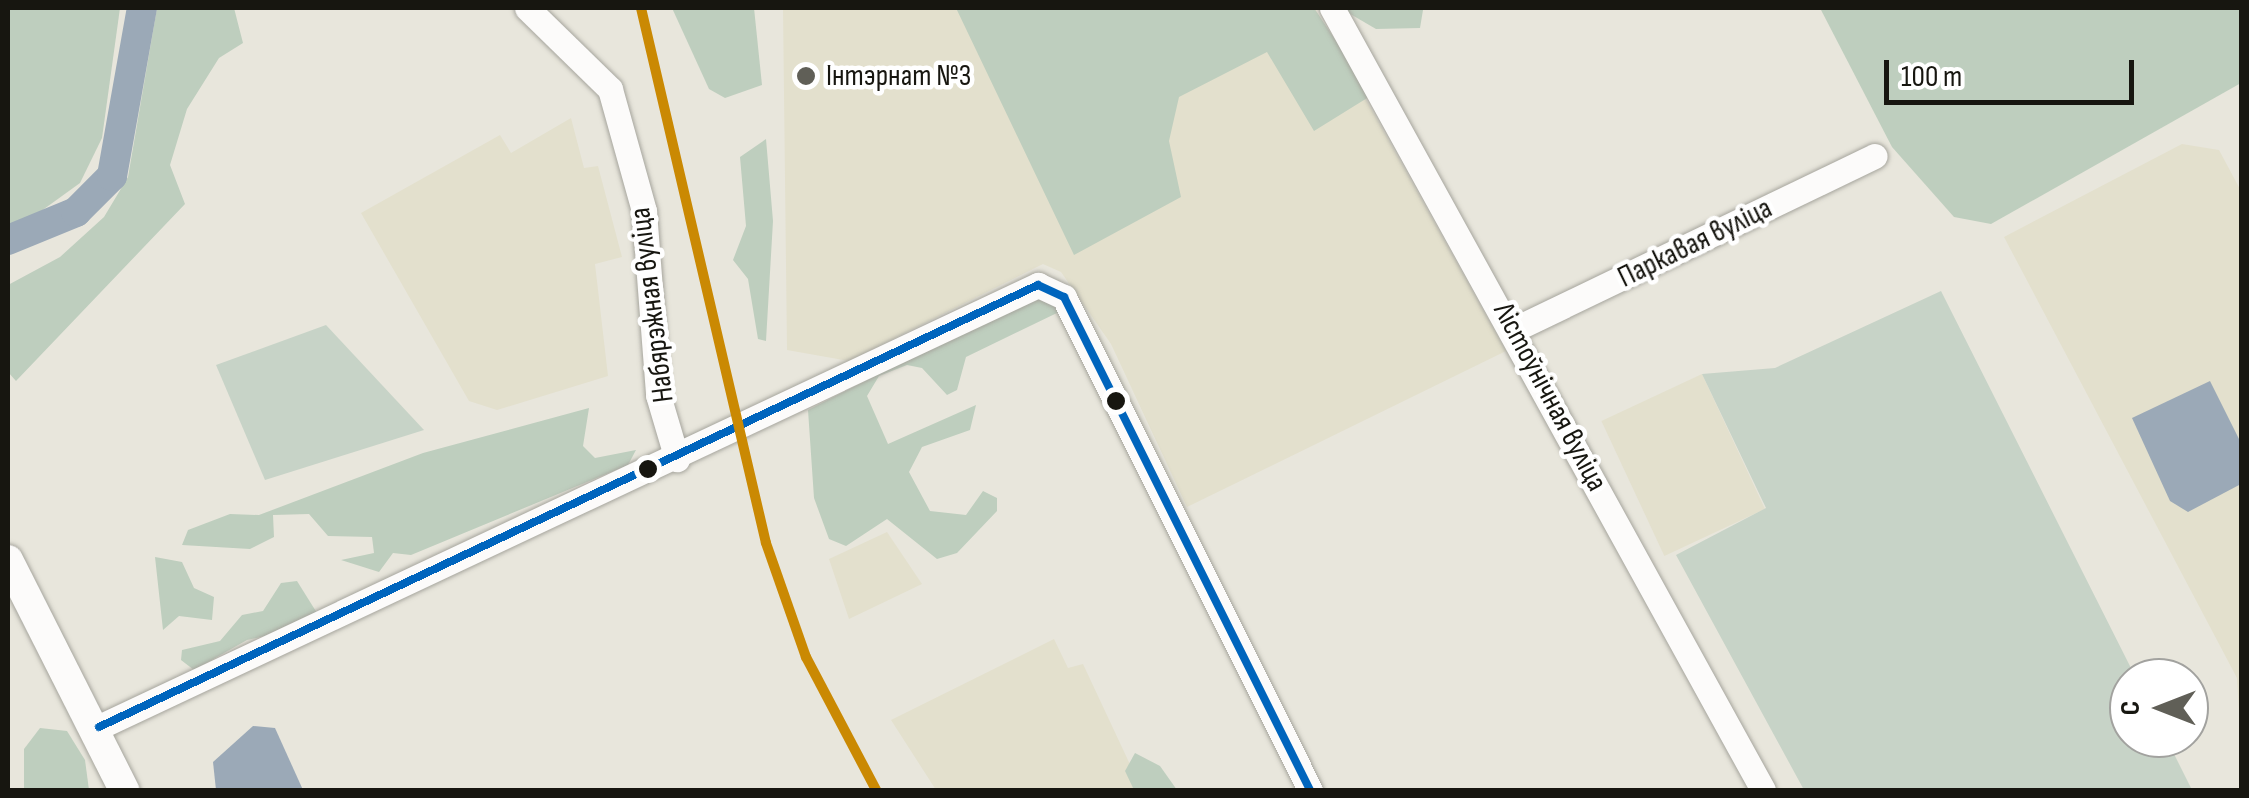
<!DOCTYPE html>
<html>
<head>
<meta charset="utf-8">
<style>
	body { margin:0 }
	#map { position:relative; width:2249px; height:798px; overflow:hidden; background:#e8e6dc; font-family:"Sofia Sans Condensed",sans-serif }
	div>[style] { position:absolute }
	.built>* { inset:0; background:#e3e0cd; transform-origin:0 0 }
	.green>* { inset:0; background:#c7d3c7 }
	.forest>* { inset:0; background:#becebe }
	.water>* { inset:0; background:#9ba9b7 }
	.river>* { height:30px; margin:-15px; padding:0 15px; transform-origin:15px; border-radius:15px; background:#9ba9b7 }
	.roads { filter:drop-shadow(0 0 2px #a6a59d) drop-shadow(0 0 2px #a6a59d) }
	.minor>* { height:25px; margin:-12.5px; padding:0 12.5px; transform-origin:12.5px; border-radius:12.5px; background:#fcfbfa }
	.major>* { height:30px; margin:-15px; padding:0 15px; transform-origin:15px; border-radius:15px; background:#fcfbfa }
	.bus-1>* { height:8px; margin:-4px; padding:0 4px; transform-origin:4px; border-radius:4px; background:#0065bd }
	.rail-1>* { height:10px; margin:-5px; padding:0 5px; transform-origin:5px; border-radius:5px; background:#ca8903 }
	.dots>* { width:28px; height:28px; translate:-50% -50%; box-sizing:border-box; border:5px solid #fff; border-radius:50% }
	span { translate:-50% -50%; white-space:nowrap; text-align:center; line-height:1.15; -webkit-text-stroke:9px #fff; paint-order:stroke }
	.poi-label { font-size:30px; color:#171610 }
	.left { translate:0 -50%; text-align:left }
	.street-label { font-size:30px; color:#171610 }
	.frame { position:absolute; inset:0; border:10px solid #171610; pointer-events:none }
	.north { position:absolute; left:2109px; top:658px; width:100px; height:100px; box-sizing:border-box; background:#fff; border:2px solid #a2a29f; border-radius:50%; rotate:270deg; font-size:28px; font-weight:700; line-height:40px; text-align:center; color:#171610 }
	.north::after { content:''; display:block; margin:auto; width:35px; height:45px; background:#605f57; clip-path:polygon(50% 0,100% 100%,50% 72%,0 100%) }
	.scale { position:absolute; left:1884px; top:60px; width:250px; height:45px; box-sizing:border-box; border:5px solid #171610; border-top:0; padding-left:12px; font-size:30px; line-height:35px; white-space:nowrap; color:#171610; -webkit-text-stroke:8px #fff; paint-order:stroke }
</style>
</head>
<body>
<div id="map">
	<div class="built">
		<div style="clip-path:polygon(783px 8px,1315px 8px,1506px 351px,1187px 507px,1111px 344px,1061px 272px,1043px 264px,849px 361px,787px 350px)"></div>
		<div style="clip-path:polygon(571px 118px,584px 168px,598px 166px,622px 257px,595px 264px,608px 376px,497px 410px,469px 401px,361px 213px,500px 135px,511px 153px)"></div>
		<div style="clip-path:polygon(2182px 144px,2219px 150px,2241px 191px,2241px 745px,2237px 678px,2004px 237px)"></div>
		<div style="left:1702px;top:374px;width:149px;height:111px;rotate:65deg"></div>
		<div style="clip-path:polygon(887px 532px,922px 584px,849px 619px,829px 559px)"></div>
		<div style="clip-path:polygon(1054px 639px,1068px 668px,1083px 664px,1142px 790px,936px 790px,891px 720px)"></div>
	</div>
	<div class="green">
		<div style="clip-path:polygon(1941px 291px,2136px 678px,2129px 738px,2166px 738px,2192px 790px,1804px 790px,1676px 555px,1766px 508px,1702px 374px,1775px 368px)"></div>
		<div style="clip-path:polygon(326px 325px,424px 430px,265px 480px,216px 365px)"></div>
	</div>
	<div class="forest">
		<div style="clip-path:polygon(8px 8px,120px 8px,102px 138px,80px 183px,8px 235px)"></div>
		<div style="clip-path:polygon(157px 8px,234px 8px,243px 43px,219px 58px,187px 109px,170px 165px,185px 204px,16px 381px,8px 372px,8px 285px,60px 257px,104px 217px,128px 177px)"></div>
		<div style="clip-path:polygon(672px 8px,754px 8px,762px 85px,725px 98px,709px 89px)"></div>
		<div style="clip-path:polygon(956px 8px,1314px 8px,1372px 95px,1314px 131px,1267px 52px,1179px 97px,1169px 141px,1181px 197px,1074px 255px)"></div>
		<div style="clip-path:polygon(1340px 8px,1420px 8px,1423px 10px,1420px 28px,1376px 29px)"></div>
		<div style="clip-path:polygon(1820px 8px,2241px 8px,2241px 83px,1991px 224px,1954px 217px,1892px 147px)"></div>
		<div style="clip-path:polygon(766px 139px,773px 221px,766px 341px,758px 339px,748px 279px,733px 260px,746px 226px,740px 157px)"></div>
		<div style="clip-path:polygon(1034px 295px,1049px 295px,1059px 312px,966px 357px,957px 390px,947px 395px,922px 368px,907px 365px,879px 376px,867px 396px,888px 444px,976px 405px,970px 430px,922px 447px,909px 472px,930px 511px,966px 515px,983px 491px,997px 498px,997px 511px,957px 553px,937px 559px,887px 519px,846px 546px,829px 539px,814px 498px,808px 410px)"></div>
		<div style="clip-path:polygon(589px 408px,583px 446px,595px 458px,636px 450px,628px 465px,411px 555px,393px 553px,379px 572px,341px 560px,374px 553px,372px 537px,328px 536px,309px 514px,273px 515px,274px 537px,250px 549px,182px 545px,188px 530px,230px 514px,259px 515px,423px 453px)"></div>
		<div style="clip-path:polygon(155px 557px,182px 562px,194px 588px,214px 597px,212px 620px,179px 616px,163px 630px)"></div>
		<div style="clip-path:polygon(297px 581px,317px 613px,299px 628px,247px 640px,194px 670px,181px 660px,182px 650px,220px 641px,242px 615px,263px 611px,281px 583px)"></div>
		<div style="clip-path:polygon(40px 728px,67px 731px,85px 760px,89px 790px,24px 790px,24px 749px)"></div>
		<div style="clip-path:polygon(1135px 753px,1160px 766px,1177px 790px,1134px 790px,1125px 771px)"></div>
	</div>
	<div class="water">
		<div style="clip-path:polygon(2210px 381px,2241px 443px,2241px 484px,2188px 512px,2170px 501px,2132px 418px)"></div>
		<div style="clip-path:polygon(253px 726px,275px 728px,303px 790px,216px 790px,213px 762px)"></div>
	</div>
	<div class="river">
		<div style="left:8px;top:240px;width:74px;rotate:-22.4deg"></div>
		<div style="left:76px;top:212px;width:51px;rotate:-45deg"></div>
		<div style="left:112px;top:176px;width:171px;rotate:-79.9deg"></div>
	</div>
	<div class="roads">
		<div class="minor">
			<div style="left:527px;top:8px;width:116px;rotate:44.3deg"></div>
			<div style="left:610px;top:89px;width:127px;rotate:74.4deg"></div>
			<div style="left:644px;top:211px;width:185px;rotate:85.6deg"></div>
			<div style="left:658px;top:395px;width:67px;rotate:73.5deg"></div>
			<div style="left:1332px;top:8px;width:893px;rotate:61.14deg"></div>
			<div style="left:1515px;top:329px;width:399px;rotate:-25.7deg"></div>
			<div style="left:99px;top:727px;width:1038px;rotate:-25.21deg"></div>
			<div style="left:1038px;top:285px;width:29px;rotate:25deg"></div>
			<div style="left:1064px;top:297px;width:551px;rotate:63.48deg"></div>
		</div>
		<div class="major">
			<div style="left:8px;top:560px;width:258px;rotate:63.2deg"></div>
		</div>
	</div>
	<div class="bus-1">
		<div style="left:99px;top:727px;width:1038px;rotate:-25.21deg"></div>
		<div style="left:1038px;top:285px;width:29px;rotate:25deg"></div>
		<div style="left:1064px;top:297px;width:551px;rotate:63.48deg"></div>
	</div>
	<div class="rail-1">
		<div style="left:641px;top:8px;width:549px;rotate:76.85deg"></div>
		<div style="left:766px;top:543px;width:121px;rotate:70.7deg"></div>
		<div style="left:806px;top:657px;width:150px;rotate:62.2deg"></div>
	</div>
	<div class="dots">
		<div style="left:806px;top:76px;background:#605f57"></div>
		<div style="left:1116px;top:401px;background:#171610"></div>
		<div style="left:648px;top:469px;background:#171610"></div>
	</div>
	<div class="poi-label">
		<span class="left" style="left:826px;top:76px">Інтэрнат №3</span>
	</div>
	<div class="street-label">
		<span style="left:1695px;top:243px;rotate:-26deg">Паркавая вуліца</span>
		<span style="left:652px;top:305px;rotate:-97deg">Набярэжная вуліца</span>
		<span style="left:1550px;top:397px;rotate:62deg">Лістоўнічная вуліца</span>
	</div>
	<div class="frame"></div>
	<div class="north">С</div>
	<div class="scale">100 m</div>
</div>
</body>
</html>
